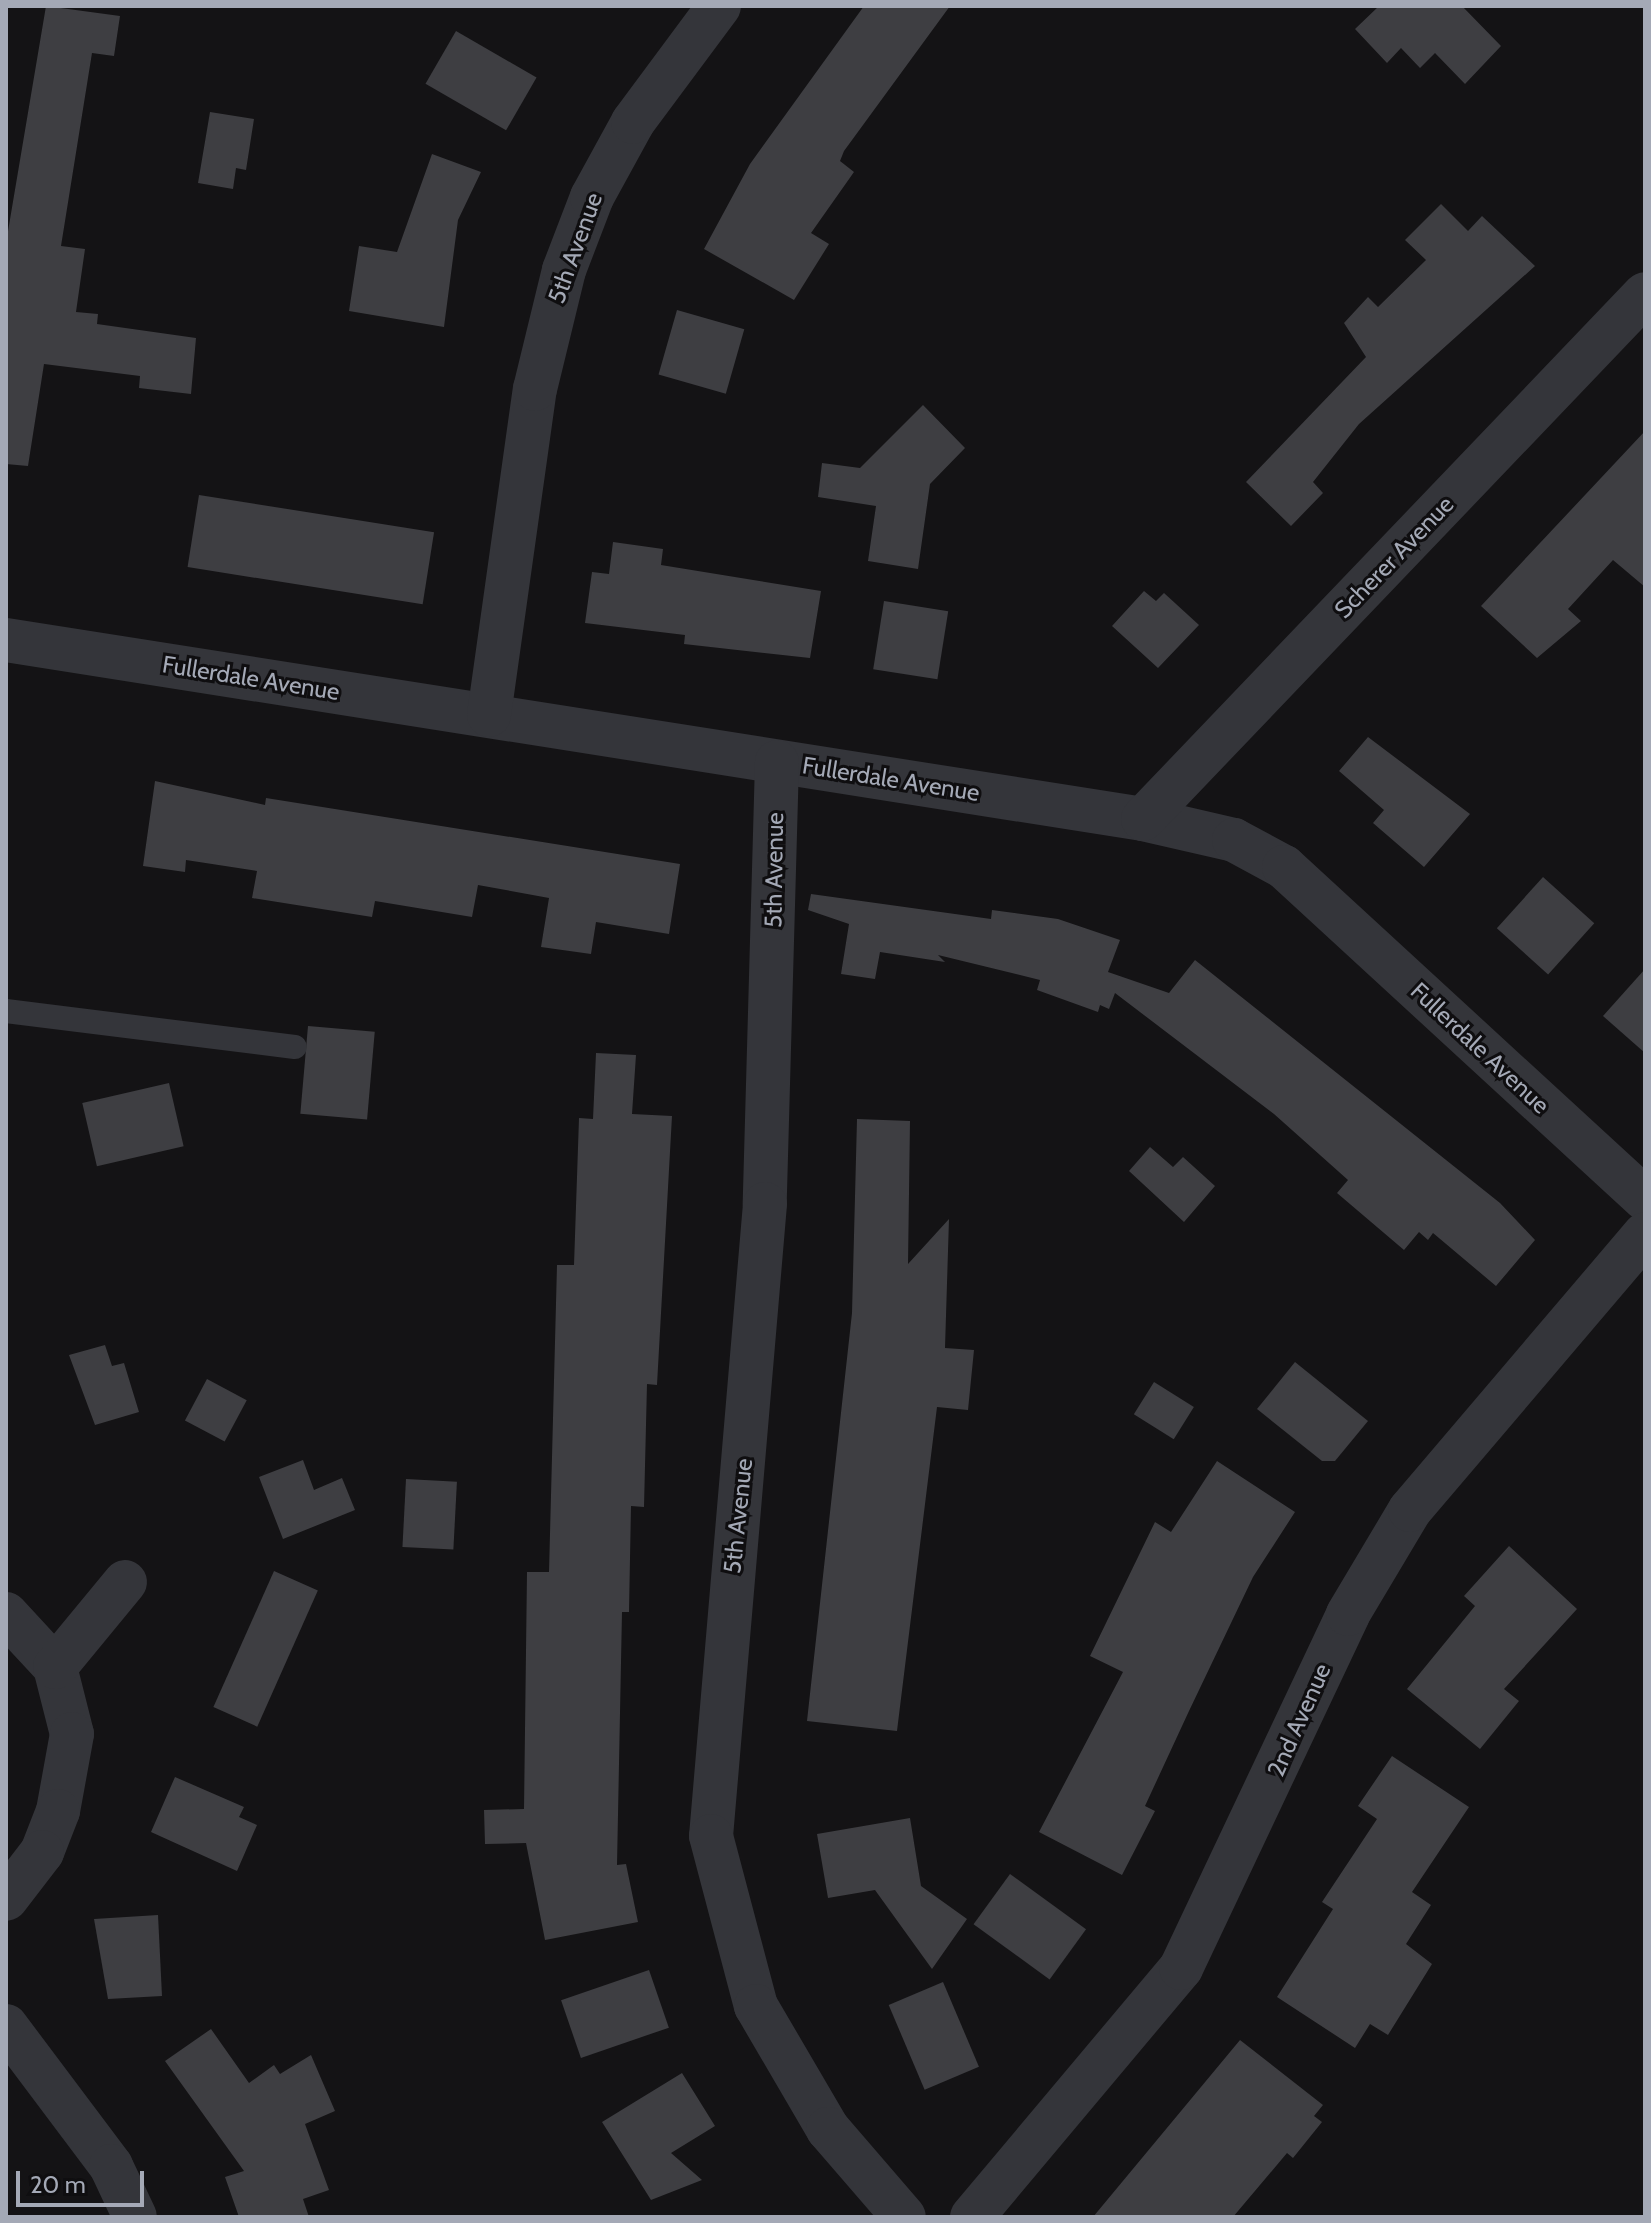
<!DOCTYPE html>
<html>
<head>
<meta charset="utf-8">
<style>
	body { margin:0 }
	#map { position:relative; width:1651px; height:2223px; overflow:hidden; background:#141315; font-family:Cabin,sans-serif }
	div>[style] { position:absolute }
	.building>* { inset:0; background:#3e3e42; transform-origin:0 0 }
	.lane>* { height:24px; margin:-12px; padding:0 12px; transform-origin:12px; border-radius:12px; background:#34353a }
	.street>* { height:44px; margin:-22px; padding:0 22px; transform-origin:22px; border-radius:22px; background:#34353a }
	span { translate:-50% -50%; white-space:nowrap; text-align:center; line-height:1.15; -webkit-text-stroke:6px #0f0e10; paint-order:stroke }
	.street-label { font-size:24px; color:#a4a9b6 }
	.frame { position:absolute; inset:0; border:8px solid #a4a9b6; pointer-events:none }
	.scale { position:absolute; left:16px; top:2171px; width:128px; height:36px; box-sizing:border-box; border:4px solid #a4a9b6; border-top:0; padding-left:10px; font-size:24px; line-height:28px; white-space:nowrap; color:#a4a9b6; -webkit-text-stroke:6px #0f0e10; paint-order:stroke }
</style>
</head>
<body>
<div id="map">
	<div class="building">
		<div style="clip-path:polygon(46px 6px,120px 16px,114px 56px,92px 53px,61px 246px,85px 249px,76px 312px,98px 314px,97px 324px,196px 338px,191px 394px,139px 388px,140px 376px,44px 364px,28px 466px,6px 464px,6px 243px)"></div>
		<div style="clip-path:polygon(864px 6px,950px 6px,844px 151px,840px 161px,854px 172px,811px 233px,829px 244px,794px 300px,704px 249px,750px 164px)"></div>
		<div style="clip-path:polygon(1379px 6px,1462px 6px,1501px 46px,1465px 84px,1435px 53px,1420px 68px,1401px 48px,1387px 63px,1355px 29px)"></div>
		<div style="left:456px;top:31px;width:93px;height:61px;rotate:30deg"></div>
		<div style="clip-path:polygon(210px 112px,254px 119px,246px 170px,236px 168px,233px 189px,198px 183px)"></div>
		<div style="clip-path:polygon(432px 154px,481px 172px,458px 220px,444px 327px,349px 311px,359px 246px,397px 252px)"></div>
		<div style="clip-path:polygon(1441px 204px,1468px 231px,1482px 216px,1535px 266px,1359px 424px,1313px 482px,1323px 493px,1291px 526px,1246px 482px,1366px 357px,1344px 323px,1368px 297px,1378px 307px,1426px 260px,1405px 240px)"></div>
		<div style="left:677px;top:310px;width:70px;height:67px;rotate:16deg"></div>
		<div style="clip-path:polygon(923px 405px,965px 448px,930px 484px,918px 569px,868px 561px,876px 506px,818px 497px,822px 463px,860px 468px)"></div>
		<div style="clip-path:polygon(1645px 431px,1645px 587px,1613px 560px,1568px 609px,1581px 621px,1537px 658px,1481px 606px)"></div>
		<div style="left:199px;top:495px;width:238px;height:73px;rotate:9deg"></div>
		<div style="clip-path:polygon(613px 542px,663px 549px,661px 565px,821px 591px,810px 658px,684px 644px,685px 635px,585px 623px,592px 572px,609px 574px)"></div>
		<div style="clip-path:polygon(1144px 591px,1156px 601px,1164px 593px,1199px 625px,1158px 668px,1112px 626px)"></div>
		<div style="left:884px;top:601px;width:65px;height:69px;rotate:9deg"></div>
		<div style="clip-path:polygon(1368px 737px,1470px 814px,1424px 867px,1373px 823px,1384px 810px,1339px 771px)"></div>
		<div style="clip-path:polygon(155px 781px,265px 805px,266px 798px,680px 864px,669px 934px,596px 922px,591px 954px,541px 947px,549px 898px,478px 885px,472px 917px,375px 901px,372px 917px,252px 898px,257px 871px,186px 860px,185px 872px,143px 866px)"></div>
		<div style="left:1543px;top:877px;width:69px;height:69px;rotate:42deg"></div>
		<div style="clip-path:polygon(811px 894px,991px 919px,992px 910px,1058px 919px,1120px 940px,1108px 972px,1169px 993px,1195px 960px,1500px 1203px,1535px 1240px,1496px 1286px,1433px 1233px,1428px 1240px,1419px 1232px,1404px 1250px,1337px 1193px,1348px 1180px,1274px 1114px,1115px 993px,1109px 1009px,1100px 1005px,1098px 1012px,1037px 990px,1040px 980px,938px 955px,945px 962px,880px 952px,875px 979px,841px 974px,849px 924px,808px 910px)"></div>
		<div style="clip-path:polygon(1645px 969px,1645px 1053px,1603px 1016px)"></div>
		<div style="left:308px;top:1026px;width:67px;height:88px;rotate:5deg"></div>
		<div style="clip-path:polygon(596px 1053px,636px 1055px,632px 1114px,672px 1116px,657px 1385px,647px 1384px,644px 1507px,631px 1506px,629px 1612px,622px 1612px,617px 1865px,626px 1864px,638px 1922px,545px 1940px,526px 1843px,485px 1844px,484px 1810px,524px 1809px,527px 1572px,549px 1572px,557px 1265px,574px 1265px,579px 1118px,593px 1119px)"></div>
		<div style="left:169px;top:1083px;width:65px;height:89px;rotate:77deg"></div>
		<div style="clip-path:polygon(857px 1119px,910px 1121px,908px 1264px,949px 1219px,945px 1348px,974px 1350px,968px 1410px,937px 1407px,897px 1731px,807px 1721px,852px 1313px)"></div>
		<div style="clip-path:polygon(1150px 1147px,1173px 1167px,1183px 1157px,1215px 1186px,1184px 1222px,1129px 1171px)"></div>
		<div style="clip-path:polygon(105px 1345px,112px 1366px,124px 1363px,139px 1412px,95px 1425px,69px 1355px)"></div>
		<div style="clip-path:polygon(1295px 1362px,1368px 1421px,1335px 1461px,1322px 1461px,1257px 1409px)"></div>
		<div style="left:207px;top:1379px;width:45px;height:47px;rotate:28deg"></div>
		<div style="left:1154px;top:1382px;width:47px;height:38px;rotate:32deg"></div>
		<div style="clip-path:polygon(303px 1460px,314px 1490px,342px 1478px,355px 1510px,283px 1539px,259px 1477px)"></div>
		<div style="clip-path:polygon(1217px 1461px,1295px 1512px,1253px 1577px,1189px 1711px,1145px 1806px,1155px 1811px,1122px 1875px,1039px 1832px,1123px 1672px,1090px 1656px,1155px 1522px,1171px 1532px)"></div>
		<div style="left:406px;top:1479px;width:51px;height:68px;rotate:3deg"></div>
		<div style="clip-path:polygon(1509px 1546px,1577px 1609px,1504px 1689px,1519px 1701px,1480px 1749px,1407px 1689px,1475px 1606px,1464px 1596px)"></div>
		<div style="left:274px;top:1571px;width:48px;height:149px;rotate:24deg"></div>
		<div style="clip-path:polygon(1392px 1756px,1469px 1807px,1412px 1892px,1431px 1905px,1406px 1944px,1432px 1964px,1388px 2035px,1370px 2024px,1355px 2048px,1277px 1997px,1333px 1909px,1322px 1902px,1377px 1819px,1358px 1806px)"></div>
		<div style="clip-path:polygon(175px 1777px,244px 1807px,239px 1817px,257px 1825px,237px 1871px,151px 1832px)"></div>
		<div style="clip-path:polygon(910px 1818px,921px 1886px,967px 1919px,932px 1969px,875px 1890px,828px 1898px,817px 1834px)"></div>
		<div style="left:1010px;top:1874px;width:94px;height:62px;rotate:36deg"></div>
		<div style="clip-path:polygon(158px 1915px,162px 1996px,108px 1999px,94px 1919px)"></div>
		<div style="left:649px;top:1970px;width:61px;height:93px;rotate:71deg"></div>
		<div style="left:943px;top:1982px;width:92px;height:59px;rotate:67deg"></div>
		<div style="clip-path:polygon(211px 2029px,249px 2083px,274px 2065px,280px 2074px,311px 2055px,335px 2111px,305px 2124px,329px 2190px,303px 2199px,309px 2217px,239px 2217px,225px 2177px,244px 2171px,165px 2061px)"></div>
		<div style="clip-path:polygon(1240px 2040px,1323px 2105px,1314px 2116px,1322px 2122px,1293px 2158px,1287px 2153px,1233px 2217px,1093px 2217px)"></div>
		<div style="clip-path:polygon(682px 2073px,715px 2126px,671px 2153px,702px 2180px,651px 2200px,602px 2122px)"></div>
	</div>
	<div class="lane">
		<div style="left:6px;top:1011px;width:291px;rotate:7.1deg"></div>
	</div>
	<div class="street">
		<div style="left:6px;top:640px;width:1151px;rotate:8.95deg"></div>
		<div style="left:1143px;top:819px;width:93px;rotate:13deg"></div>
		<div style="left:1234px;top:840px;width:57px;rotate:28.4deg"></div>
		<div style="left:1284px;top:867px;width:490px;rotate:42.6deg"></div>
		<div style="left:489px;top:715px;width:329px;rotate:-82deg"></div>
		<div style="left:535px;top:389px;width:122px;rotate:-76.3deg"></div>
		<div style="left:564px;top:270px;width:78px;rotate:-69deg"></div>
		<div style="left:592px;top:197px;width:85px;rotate:-61.3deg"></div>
		<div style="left:633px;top:122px;width:144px;rotate:-53.4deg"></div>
		<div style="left:777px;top:762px;width:442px;rotate:91.6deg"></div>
		<div style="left:765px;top:1204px;width:634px;rotate:94.88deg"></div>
		<div style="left:711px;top:1836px;width:176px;rotate:75.2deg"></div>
		<div style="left:756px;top:2006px;width:143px;rotate:59.7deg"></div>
		<div style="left:828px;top:2129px;width:116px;rotate:49.2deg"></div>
		<div style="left:1143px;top:819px;width:726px;rotate:-46.28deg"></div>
		<div style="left:6px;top:1614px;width:72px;rotate:47.2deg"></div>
		<div style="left:55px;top:1667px;width:69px;rotate:75.8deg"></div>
		<div style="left:72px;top:1734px;width:78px;rotate:100.3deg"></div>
		<div style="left:58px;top:1811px;width:44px;rotate:111.3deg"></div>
		<div style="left:42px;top:1852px;width:59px;rotate:127.5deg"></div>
		<div style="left:55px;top:1667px;width:110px;rotate:-50.5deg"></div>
		<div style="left:6px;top:2026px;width:175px;rotate:53.1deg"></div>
		<div style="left:111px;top:2166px;width:56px;rotate:64.8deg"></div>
		<div style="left:972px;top:2217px;width:325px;rotate:-50deg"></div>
		<div style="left:1181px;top:1968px;width:391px;rotate:-64.7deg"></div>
		<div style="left:1348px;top:1614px;width:121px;rotate:-59.2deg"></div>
		<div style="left:1410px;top:1510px;width:362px;rotate:-49.6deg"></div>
	</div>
	<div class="street-label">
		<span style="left:575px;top:248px;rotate:-70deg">5th Avenue</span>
		<span style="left:1394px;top:557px;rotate:-46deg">Scherer Avenue</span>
		<span style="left:251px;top:678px;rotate:9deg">Fullerdale Avenue</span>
		<span style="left:891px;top:779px;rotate:9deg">Fullerdale Avenue</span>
		<span style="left:774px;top:870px;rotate:-89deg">5th Avenue</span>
		<span style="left:1480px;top:1048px;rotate:43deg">Fullerdale Avenue</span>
		<span style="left:738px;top:1516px;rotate:-84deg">5th Avenue</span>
		<span style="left:1299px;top:1720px;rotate:-66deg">2nd Avenue</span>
	</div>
	<div class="frame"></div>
	<div class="scale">20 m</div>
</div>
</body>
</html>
